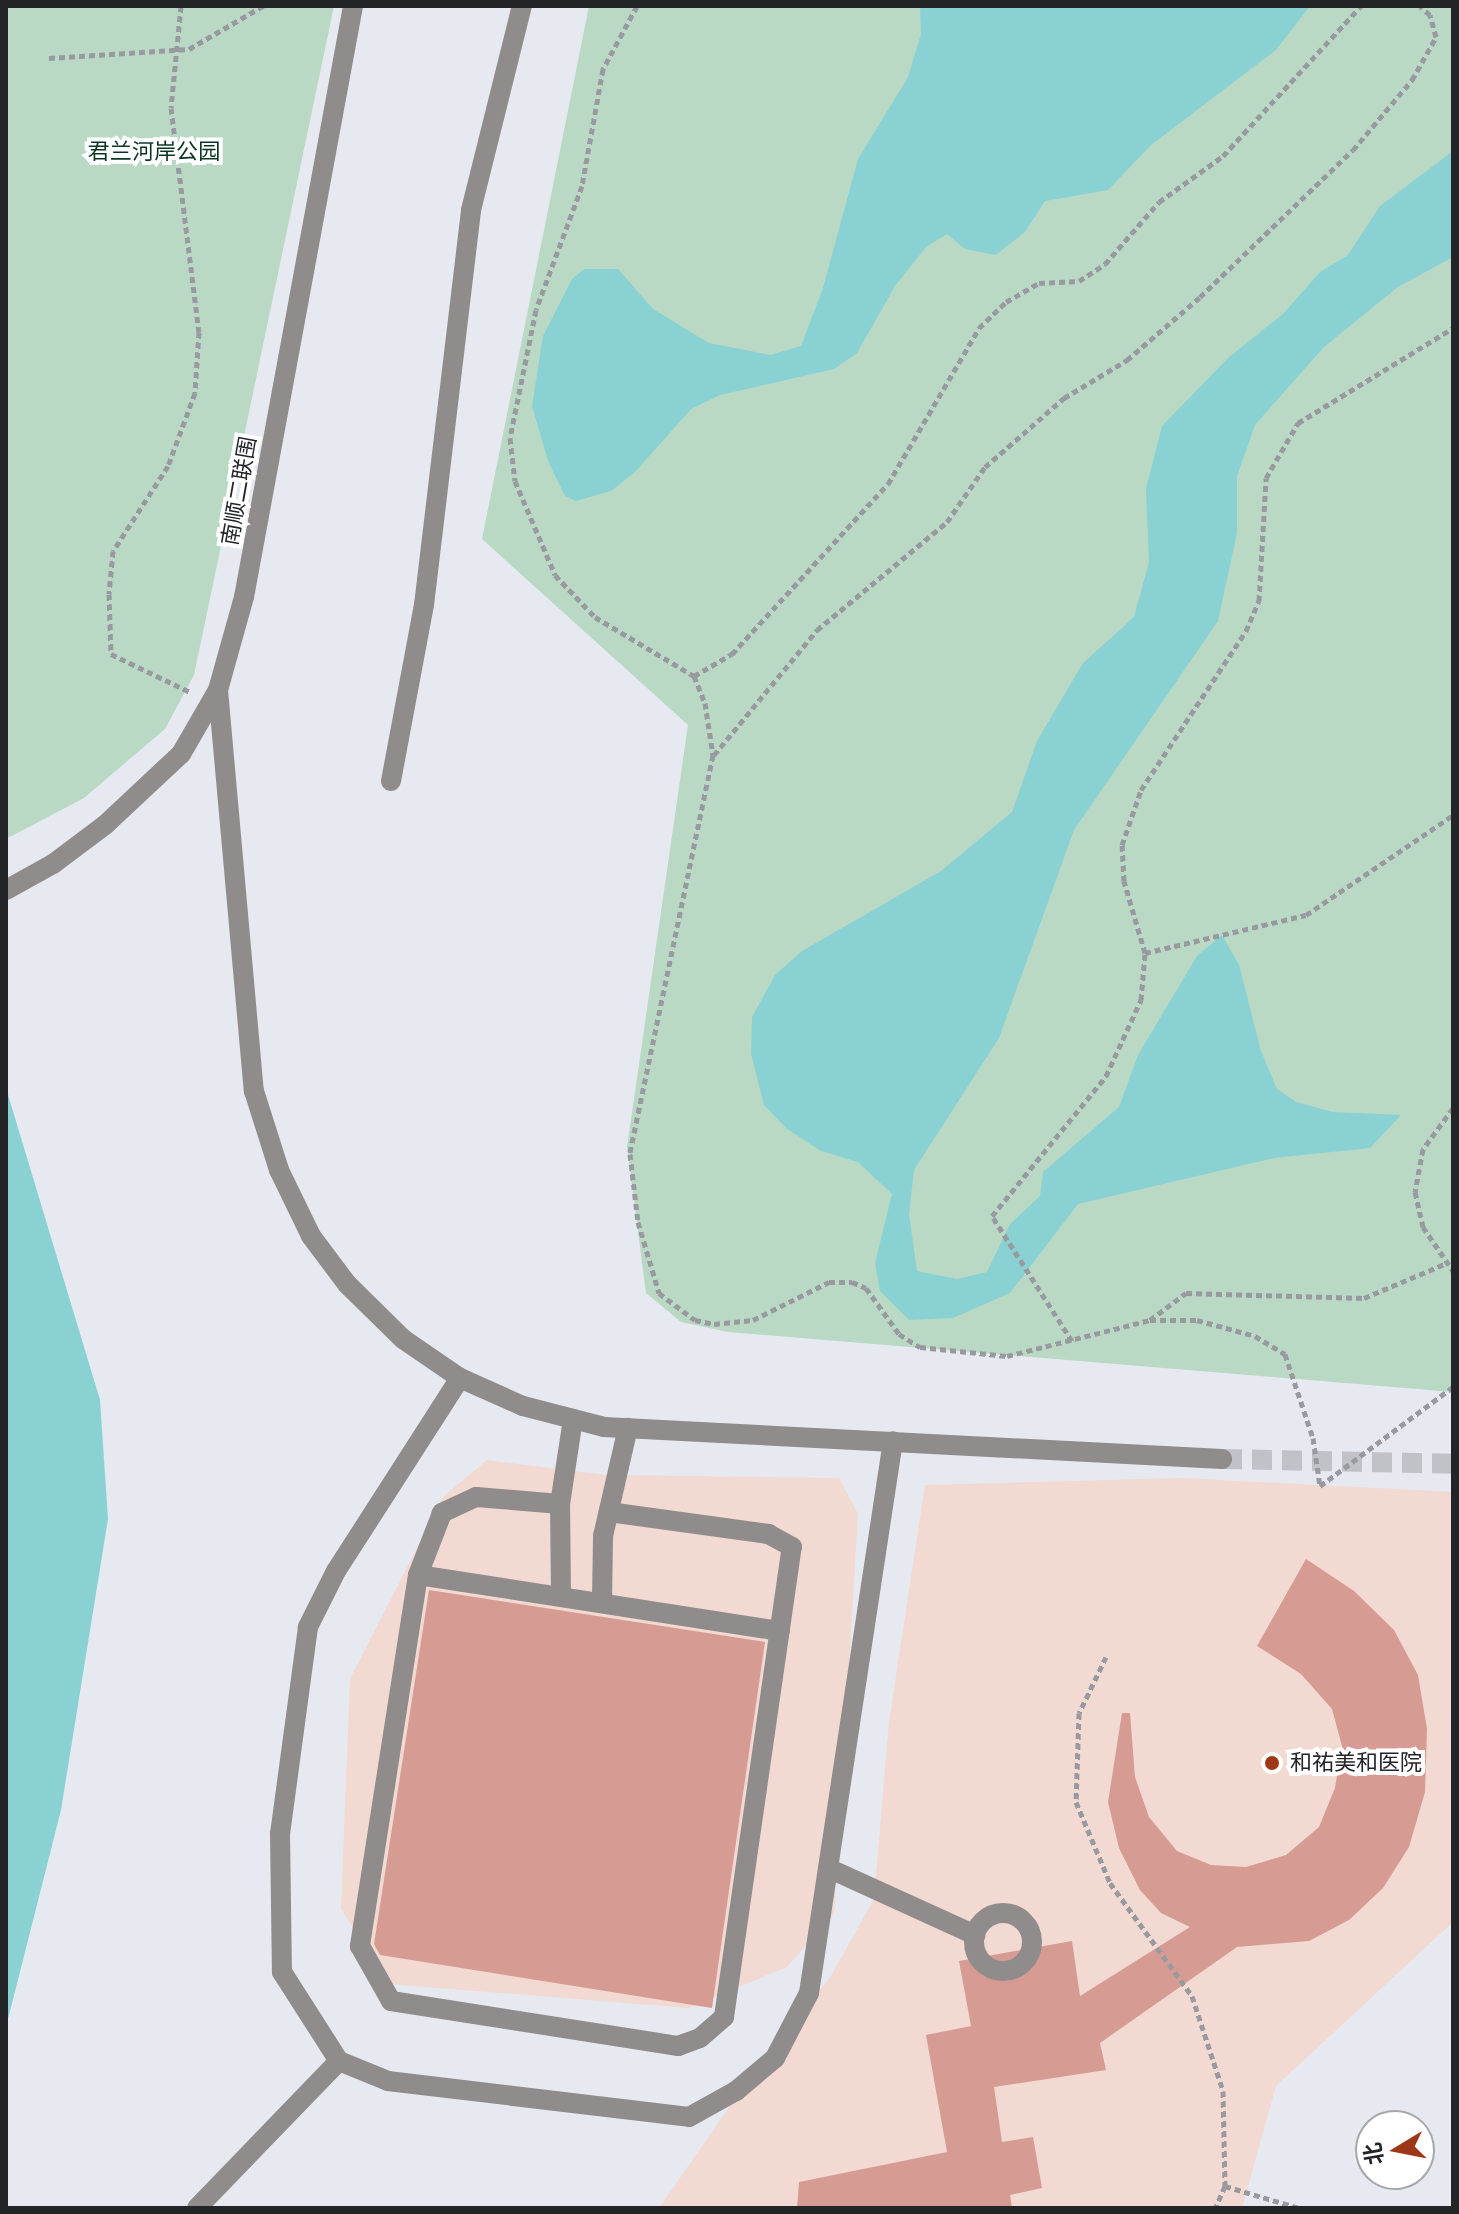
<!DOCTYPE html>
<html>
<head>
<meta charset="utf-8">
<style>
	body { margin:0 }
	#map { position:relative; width:1459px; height:2214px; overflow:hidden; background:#e7e9f0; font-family:"Titillium Web","Noto Sans SC",sans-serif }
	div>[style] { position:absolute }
	.commercial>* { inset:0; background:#f2d9d1 }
	.green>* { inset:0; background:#b9d9c5 }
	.water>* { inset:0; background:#8ad1d3 }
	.building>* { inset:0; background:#d69c94 }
	.minor-tunnel>* { height:20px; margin-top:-10px; transform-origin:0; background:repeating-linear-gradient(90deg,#c0c2c8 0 20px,transparent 0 30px) }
	.path>* { height:5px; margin-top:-2.5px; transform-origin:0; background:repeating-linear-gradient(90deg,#989a9f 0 6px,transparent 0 10px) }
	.minor>* { height:20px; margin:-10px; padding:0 10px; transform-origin:10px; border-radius:10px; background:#8f8c8b }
	.minor>.ring { margin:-10px; padding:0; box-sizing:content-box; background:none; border:20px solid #8f8c8b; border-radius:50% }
	.dots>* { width:22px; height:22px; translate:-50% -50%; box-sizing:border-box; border:4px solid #fff; border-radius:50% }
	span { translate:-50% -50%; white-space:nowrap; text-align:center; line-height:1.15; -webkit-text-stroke:8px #fff; paint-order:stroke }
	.park-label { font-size:22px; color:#0a3520 }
	.street-label { font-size:22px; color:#232427 }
	.poi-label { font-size:22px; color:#232427 }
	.left { translate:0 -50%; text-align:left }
	.frame { position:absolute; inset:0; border:8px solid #232427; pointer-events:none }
	.north { position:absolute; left:1355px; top:2110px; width:80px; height:80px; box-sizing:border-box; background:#fff; border:2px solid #a7a7a9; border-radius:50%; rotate:260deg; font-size:22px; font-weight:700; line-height:32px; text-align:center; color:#232427 }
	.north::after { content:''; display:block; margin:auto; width:28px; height:36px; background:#9e3618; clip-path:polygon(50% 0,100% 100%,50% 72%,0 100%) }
</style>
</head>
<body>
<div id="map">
	<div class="commercial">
		<div style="clip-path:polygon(487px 1460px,607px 1475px,839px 1478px,858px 1514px,834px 1914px,787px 1967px,688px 2008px,389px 1984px,341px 1909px,350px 1679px,443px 1497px)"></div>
		<div style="clip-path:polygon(1182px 1478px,1453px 1492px,1453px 1922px,1276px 2086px,1242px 2208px,659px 2208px,748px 2080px,831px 1976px,874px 1899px,889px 1722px,925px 1485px)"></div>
	</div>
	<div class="green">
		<div style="clip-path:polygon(6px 6px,334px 6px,194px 675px,165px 729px,84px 798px,6px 839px)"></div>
		<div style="clip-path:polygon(589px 6px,1453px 6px,1453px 1392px,728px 1332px,681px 1322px,646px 1293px,627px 1147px,688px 725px,482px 539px)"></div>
	</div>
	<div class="water">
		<div style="clip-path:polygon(920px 6px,1310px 6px,1276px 50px,1151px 145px,1108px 190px,1045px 201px,1025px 232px,996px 255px,965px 249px,947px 234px,926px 247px,895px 286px,857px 353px,834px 369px,720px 395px,691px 409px,635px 472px,611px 491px,576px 501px,565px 496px,548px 461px,532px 406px,543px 336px,572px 279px,584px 269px,618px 269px,653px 309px,709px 343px,770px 355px,801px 346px,823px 288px,858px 159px,908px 77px,921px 34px)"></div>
		<div style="clip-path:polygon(1453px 151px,1453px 257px,1398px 287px,1324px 347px,1255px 425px,1237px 476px,1237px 533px,1218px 621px,1074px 830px,999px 1038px,914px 1170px,909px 1214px,917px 1271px,957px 1279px,987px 1272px,1010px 1224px,1040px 1196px,1043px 1172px,1119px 1107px,1138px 1055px,1197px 956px,1222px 935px,1239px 965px,1261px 1051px,1277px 1089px,1296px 1102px,1333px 1112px,1401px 1115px,1370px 1148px,1274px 1158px,1078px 1204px,1010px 1293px,953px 1318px,909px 1320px,880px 1291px,875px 1263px,892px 1194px,858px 1162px,821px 1151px,787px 1129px,764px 1105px,751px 1054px,752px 1017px,775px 975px,802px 951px,941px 871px,1012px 812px,1037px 741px,1083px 663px,1134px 617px,1149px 562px,1146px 489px,1162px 426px,1229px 357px,1283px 314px,1320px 272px,1348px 255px,1380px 206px)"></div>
		<div style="clip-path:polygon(6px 1088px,100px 1400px,108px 1519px,61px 1810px,6px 2027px)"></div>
	</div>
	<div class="building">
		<div style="clip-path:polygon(1306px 1559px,1354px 1591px,1394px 1630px,1418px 1675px,1427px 1729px,1425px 1792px,1409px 1847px,1383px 1888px,1349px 1920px,1309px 1941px,1237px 1947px,1100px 2043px,1106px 2070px,994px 2087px,1002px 2142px,1033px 2137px,1042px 2188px,1010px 2195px,1012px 2208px,797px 2208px,799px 2182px,947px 2152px,926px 2035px,971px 2026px,959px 1961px,1072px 1941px,1080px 1996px,1190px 1927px,1161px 1913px,1140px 1890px,1119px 1848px,1108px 1802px,1122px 1713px,1130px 1713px,1135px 1777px,1149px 1817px,1177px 1851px,1211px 1865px,1246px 1867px,1286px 1855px,1319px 1827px,1335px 1788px,1342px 1746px,1332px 1709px,1301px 1674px,1257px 1646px)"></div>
		<div style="clip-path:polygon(429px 1590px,765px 1642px,712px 2008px,380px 1955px,374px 1944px)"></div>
	</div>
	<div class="minor-tunnel">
		<div style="left:1222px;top:1459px;width:231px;rotate:1.2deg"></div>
	</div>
	<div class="path">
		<div style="left:181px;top:6px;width:102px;rotate:95.6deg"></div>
		<div style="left:171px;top:108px;width:226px;rotate:82.9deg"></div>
		<div style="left:199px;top:332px;width:61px;rotate:93.8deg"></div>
		<div style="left:195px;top:393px;width:78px;rotate:110.3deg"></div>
		<div style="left:168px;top:466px;width:101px;rotate:122.9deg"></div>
		<div style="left:113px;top:551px;width:43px;rotate:95.3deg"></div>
		<div style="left:109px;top:594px;width:60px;rotate:88.1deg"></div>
		<div style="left:111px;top:654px;width:90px;rotate:25.7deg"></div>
		<div style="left:637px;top:6px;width:72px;rotate:118.4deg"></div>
		<div style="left:603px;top:69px;width:119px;rotate:100.2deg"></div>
		<div style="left:582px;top:186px;width:132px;rotate:110.4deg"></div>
		<div style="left:536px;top:310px;width:131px;rotate:101.5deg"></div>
		<div style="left:510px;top:438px;width:43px;rotate:83.4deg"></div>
		<div style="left:515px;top:481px;width:102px;rotate:66.9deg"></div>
		<div style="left:555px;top:575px;width:58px;rotate:46.4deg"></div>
		<div style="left:595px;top:617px;width:115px;rotate:30.8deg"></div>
		<div style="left:694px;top:676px;width:29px;rotate:68deg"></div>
		<div style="left:705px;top:703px;width:53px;rotate:81.3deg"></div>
		<div style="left:713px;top:755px;width:408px;rotate:101.8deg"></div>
		<div style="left:630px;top:1154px;width:68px;rotate:83.3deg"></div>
		<div style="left:638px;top:1222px;width:74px;rotate:73.5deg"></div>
		<div style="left:659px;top:1293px;width:45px;rotate:36.9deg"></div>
		<div style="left:695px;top:1320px;width:19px;rotate:12deg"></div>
		<div style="left:714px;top:1324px;width:39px;rotate:-6deg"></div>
		<div style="left:753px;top:1320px;width:85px;rotate:-26.6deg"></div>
		<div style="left:829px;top:1282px;width:23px"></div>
		<div style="left:852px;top:1282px;width:15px;rotate:23deg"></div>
		<div style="left:866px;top:1288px;width:57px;rotate:54.3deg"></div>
		<div style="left:899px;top:1334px;width:25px;rotate:32deg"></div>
		<div style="left:920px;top:1347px;width:87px;rotate:5.9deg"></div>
		<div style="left:1007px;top:1356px;width:147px;rotate:-14.1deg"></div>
		<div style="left:1150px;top:1320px;width:47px"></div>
		<div style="left:1197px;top:1320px;width:60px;rotate:15.4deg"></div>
		<div style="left:1255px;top:1336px;width:35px;rotate:31deg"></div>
		<div style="left:1285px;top:1354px;width:89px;rotate:71.6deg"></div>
		<div style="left:1313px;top:1438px;width:49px;rotate:81.7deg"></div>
		<div style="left:1320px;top:1486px;width:166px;rotate:-36.7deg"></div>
		<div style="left:49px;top:58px;width:140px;rotate:-3.7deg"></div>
		<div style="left:189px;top:49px;width:86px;rotate:-30.2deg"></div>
		<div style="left:694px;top:676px;width:44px;rotate:-30.1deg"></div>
		<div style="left:732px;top:654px;width:231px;rotate:-47.5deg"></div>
		<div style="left:888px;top:484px;width:181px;rotate:-59.7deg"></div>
		<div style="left:979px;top:328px;width:37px;rotate:-44deg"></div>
		<div style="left:1006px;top:302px;width:38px;rotate:-30deg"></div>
		<div style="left:1039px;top:283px;width:40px;rotate:-2.9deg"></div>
		<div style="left:1079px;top:281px;width:31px;rotate:-33deg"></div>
		<div style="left:1105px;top:264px;width:82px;rotate:-48.9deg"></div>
		<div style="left:1159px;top:202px;width:79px;rotate:-35.7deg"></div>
		<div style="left:1223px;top:156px;width:204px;rotate:-47.4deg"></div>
		<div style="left:714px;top:755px;width:162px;rotate:-50.5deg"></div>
		<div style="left:817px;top:630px;width:169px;rotate:-39.7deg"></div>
		<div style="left:947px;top:522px;width:67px;rotate:-55.4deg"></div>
		<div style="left:985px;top:467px;width:105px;rotate:-41.1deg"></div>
		<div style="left:1064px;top:398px;width:74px;rotate:-31.1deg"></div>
		<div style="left:1127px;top:360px;width:96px;rotate:-40.8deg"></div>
		<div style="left:1200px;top:297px;width:212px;rotate:-43.9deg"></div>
		<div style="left:1353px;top:150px;width:92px;rotate:-49.9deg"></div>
		<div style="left:1412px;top:80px;width:49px;rotate:-60.8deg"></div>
		<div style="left:1436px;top:37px;width:23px;rotate:-105deg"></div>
		<div style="left:1430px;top:15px;width:13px;rotate:-138deg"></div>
		<div style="left:1145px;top:953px;width:165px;rotate:-13.3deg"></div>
		<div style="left:1306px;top:915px;width:178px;rotate:-34.2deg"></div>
		<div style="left:1453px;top:1108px;width:51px;rotate:126.2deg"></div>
		<div style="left:1423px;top:1149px;width:44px;rotate:100.5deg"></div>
		<div style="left:1415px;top:1192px;width:36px;rotate:77deg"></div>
		<div style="left:1423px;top:1227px;width:53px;rotate:55.7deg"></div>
		<div style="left:1150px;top:1320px;width:45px;rotate:-36.9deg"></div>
		<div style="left:1186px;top:1293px;width:178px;rotate:1.6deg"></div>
		<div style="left:1364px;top:1298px;width:90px;rotate:-22.9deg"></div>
		<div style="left:1072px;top:1341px;width:148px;rotate:-122.6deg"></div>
		<div style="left:992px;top:1216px;width:181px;rotate:-50.8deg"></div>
		<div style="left:1106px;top:1076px;width:84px;rotate:-65.3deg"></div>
		<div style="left:1141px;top:1000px;width:47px;rotate:-85.1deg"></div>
		<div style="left:1145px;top:953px;width:75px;rotate:-106.3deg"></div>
		<div style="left:1124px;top:881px;width:36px;rotate:-93deg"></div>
		<div style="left:1122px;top:845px;width:58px;rotate:-70.9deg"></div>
		<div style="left:1141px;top:790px;width:191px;rotate:-56.6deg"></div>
		<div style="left:1246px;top:631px;width:33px;rotate:-67deg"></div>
		<div style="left:1259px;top:601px;width:123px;rotate:-86.7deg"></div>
		<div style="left:1266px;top:478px;width:64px;rotate:-59.8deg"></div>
		<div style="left:1298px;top:423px;width:182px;rotate:-31.5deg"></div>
		<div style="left:1106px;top:1657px;width:62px;rotate:115.7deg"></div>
		<div style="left:1079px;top:1713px;width:89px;rotate:91.9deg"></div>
		<div style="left:1076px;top:1802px;width:88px;rotate:67.2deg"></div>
		<div style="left:1110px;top:1883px;width:140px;rotate:54deg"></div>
		<div style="left:1192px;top:1996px;width:100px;rotate:71.9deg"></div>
		<div style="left:1223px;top:2091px;width:95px;rotate:88.8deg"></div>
		<div style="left:1225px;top:2186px;width:24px;rotate:114deg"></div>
		<div style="left:1225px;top:2186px;width:77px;rotate:16.6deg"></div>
	</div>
	<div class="minor">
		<div style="left:218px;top:690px;width:403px;rotate:84.9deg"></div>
		<div style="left:254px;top:1091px;width:83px;rotate:72.4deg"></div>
		<div style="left:279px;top:1170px;width:73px;rotate:64.1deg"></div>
		<div style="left:311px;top:1236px;width:60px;rotate:53.1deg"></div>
		<div style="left:347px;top:1284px;width:78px;rotate:44.5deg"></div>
		<div style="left:403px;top:1339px;width:69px;rotate:34.4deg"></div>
		<div style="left:460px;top:1378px;width:69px;rotate:24deg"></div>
		<div style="left:523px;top:1406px;width:84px;rotate:14.5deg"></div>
		<div style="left:604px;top:1427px;width:619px;rotate:2.96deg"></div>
		<div style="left:391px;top:781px;width:179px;rotate:-79.4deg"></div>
		<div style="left:424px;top:605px;width:398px;rotate:-83.2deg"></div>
		<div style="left:471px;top:210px;width:210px;rotate:-76deg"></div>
		<div style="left:6px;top:890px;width:54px;rotate:-29deg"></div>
		<div style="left:53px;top:864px;width:65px;rotate:-36.9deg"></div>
		<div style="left:105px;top:825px;width:104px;rotate:-43.1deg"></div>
		<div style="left:181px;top:754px;width:74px;rotate:-60deg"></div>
		<div style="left:218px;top:690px;width:97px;rotate:-74.4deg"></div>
		<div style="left:244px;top:597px;width:601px;rotate:-79.55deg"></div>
		<div style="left:460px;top:1378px;width:229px;rotate:122.7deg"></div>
		<div style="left:336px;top:1571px;width:63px;rotate:116.6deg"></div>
		<div style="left:308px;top:1627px;width:208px;rotate:97.7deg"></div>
		<div style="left:280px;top:1833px;width:139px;rotate:89.2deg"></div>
		<div style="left:282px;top:1972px;width:106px;rotate:57.4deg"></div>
		<div style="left:339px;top:2061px;width:53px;rotate:22.2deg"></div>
		<div style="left:388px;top:2081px;width:303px;rotate:6.8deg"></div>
		<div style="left:689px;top:2117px;width:54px;rotate:-29deg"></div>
		<div style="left:736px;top:2091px;width:51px;rotate:-40.2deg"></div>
		<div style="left:775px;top:2058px;width:73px;rotate:-62.4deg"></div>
		<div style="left:809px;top:1993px;width:558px;rotate:-81.35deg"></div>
		<div style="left:560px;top:1504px;width:84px;rotate:-175.2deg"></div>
		<div style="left:476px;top:1497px;width:38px;rotate:155deg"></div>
		<div style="left:442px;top:1513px;width:66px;rotate:111.2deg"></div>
		<div style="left:418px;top:1575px;width:376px;rotate:98.9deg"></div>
		<div style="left:360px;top:1946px;width:63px;rotate:60.6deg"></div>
		<div style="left:391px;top:2001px;width:291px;rotate:8.9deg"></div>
		<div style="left:678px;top:2046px;width:23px;rotate:-20deg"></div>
		<div style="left:700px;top:2038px;width:32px;rotate:-41deg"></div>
		<div style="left:724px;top:2017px;width:475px;rotate:-81.8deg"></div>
		<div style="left:792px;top:1547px;width:26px;rotate:-151deg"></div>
		<div style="left:769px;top:1534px;width:162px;rotate:-172.2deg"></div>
		<div style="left:418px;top:1575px;width:366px;rotate:8.8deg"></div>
		<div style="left:561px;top:1596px;width:92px;rotate:-90.6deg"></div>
		<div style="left:560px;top:1504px;width:86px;rotate:-81.3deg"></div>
		<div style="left:602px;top:1602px;width:66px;rotate:-89.1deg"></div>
		<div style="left:603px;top:1536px;width:111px;rotate:-77deg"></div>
		<div style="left:828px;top:1868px;width:162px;rotate:24.5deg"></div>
		<div class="ring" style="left:974px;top:1913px;width:38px;height:38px"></div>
		<div style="left:197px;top:2208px;width:204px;rotate:-46deg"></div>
	</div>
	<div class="dots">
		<div style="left:1272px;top:1763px;background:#9e3618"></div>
	</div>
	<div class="park-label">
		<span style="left:154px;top:152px">君兰河岸公园</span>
	</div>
	<div class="street-label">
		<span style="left:239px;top:491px;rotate:-80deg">南顺二联围</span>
	</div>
	<div class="poi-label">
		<span class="left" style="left:1290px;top:1763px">和祐美和医院</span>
	</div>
	<div class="frame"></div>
	<div class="north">北</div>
</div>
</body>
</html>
